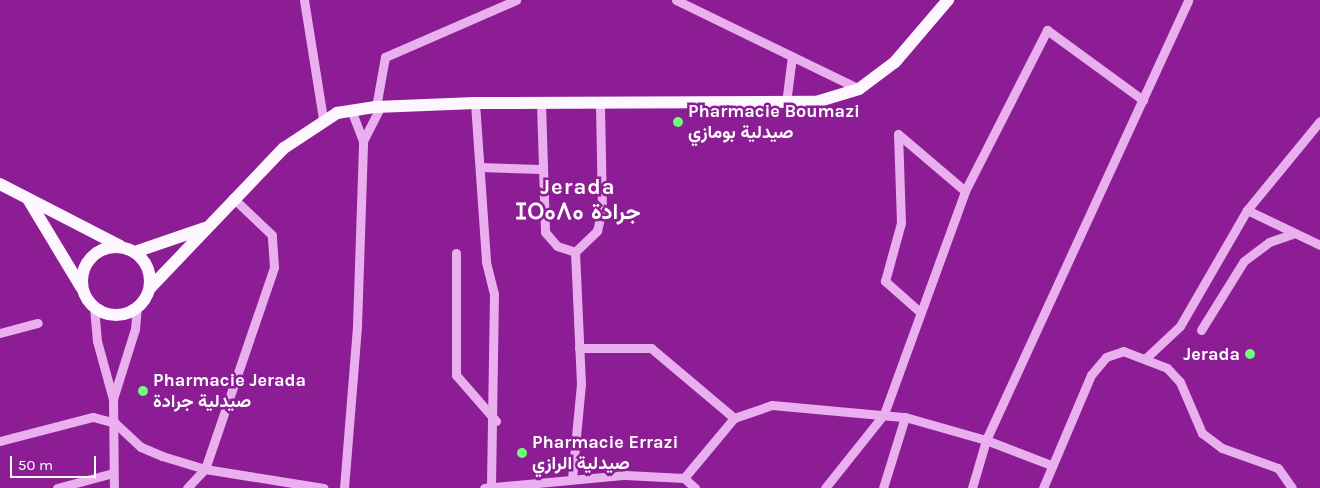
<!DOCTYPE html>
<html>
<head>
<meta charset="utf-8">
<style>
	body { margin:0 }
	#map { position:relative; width:1320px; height:488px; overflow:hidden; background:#8c1d94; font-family:Karla,Vazirmatn,"Noto Sans Tifinagh",sans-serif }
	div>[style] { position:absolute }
	.minor>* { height:9px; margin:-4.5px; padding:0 4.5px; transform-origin:4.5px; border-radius:4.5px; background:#e9afef }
	.major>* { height:12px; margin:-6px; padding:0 6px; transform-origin:6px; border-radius:6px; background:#fff7ff }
	.major>.ring { margin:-6px; padding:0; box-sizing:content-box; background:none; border:12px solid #fff7ff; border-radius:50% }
	.dots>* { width:14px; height:14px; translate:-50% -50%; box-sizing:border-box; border:2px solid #8c1d94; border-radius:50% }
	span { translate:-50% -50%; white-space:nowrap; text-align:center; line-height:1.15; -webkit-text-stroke:5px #8c1d94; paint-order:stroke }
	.poi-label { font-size:18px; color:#fff; font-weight:700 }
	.left { translate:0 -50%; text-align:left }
	.right { translate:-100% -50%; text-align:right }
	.district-label { font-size:22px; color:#fff; font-weight:700; letter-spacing:1px }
	.scale { position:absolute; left:10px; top:456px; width:86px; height:22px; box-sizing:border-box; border:2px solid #fff; border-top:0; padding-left:6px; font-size:15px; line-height:18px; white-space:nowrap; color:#fff; -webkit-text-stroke:4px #8c1d94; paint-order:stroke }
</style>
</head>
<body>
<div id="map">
	<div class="minor">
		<div style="left:304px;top:0;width:120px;rotate:80.9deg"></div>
		<div style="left:676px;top:0;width:203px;rotate:25.9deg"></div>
		<div style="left:475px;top:103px;width:159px;rotate:86deg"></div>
		<div style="left:486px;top:262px;width:33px;rotate:76deg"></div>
		<div style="left:494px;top:294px;width:194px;rotate:90.9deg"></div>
		<div style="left:541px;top:103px;width:129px;rotate:88.2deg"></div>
		<div style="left:545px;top:232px;width:18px;rotate:49deg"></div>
		<div style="left:557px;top:246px;width:19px;rotate:18deg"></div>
		<div style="left:786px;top:103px;width:47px;rotate:-82.7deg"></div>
		<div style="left:376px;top:107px;width:51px;rotate:-79.8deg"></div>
		<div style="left:385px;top:57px;width:143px;rotate:-23.5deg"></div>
		<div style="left:363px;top:141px;width:39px;rotate:-63deg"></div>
		<div style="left:480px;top:167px;width:61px;rotate:1.9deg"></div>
		<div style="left:1247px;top:210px;width:81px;rotate:25.6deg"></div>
		<div style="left:575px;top:252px;width:30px;rotate:-44deg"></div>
		<div style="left:597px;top:231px;width:22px;rotate:-77deg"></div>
		<div style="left:602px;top:210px;width:108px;rotate:-91.1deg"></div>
		<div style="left:456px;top:253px;width:122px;rotate:90deg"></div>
		<div style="left:456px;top:375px;width:61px;rotate:49deg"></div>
		<div style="left:94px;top:307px;width:34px;rotate:85deg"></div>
		<div style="left:97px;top:341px;width:60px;rotate:74.6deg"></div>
		<div style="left:113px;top:399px;width:89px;rotate:89.4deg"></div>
		<div style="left:920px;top:312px;width:47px;rotate:-138.5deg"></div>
		<div style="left:885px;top:281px;width:60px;rotate:-74.6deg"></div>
		<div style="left:901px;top:223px;width:89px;rotate:-91.9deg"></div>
		<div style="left:898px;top:134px;width:88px;rotate:40.4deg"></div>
		<div style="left:1201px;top:330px;width:81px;rotate:-58.1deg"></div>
		<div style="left:1244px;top:261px;width:31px;rotate:-37deg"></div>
		<div style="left:1269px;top:242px;width:24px;rotate:-19deg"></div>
		<div style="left:0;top:333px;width:39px;rotate:-15deg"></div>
		<div style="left:579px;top:348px;width:72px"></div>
		<div style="left:651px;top:348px;width:109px;rotate:40.1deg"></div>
		<div style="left:1147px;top:357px;width:45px;rotate:-43.2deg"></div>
		<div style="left:1180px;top:326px;width:134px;rotate:-60deg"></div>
		<div style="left:1247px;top:210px;width:115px;rotate:-50.6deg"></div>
		<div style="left:113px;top:399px;width:73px;rotate:-72.6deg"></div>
		<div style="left:135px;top:329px;width:21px;rotate:-85deg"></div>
		<div style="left:0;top:441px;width:96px;rotate:-14.5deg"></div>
		<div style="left:93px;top:417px;width:23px;rotate:15deg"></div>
		<div style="left:115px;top:423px;width:35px;rotate:43deg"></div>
		<div style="left:141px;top:447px;width:23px;rotate:23deg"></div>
		<div style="left:162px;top:456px;width:45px;rotate:16.8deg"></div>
		<div style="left:205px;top:469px;width:120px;rotate:9.1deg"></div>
		<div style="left:684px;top:478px;width:15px;rotate:42deg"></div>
		<div style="left:572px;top:479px;width:95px;rotate:-84.6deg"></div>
		<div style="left:581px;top:384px;width:132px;rotate:-92.6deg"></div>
		<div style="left:57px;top:488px;width:58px;rotate:-15deg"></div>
		<div style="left:187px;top:488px;width:26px;rotate:-47deg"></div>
		<div style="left:205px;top:469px;width:213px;rotate:-71.1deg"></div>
		<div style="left:274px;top:267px;width:32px;rotate:-94deg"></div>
		<div style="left:272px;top:235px;width:54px;rotate:-136.5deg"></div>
		<div style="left:344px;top:488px;width:163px;rotate:-85.4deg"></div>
		<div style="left:357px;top:326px;width:185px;rotate:-88.1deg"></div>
		<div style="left:363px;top:141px;width:33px;rotate:-111deg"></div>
		<div style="left:484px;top:488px;width:142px;rotate:-5.3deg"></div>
		<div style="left:625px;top:475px;width:59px;rotate:2.9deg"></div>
		<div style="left:684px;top:478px;width:78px;rotate:-50.2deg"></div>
		<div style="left:734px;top:418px;width:40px;rotate:-18.9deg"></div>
		<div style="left:772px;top:405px;width:134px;rotate:5.2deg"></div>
		<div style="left:905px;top:417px;width:84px;rotate:15.9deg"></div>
		<div style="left:986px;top:440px;width:70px;rotate:21deg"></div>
		<div style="left:825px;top:488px;width:95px;rotate:-51.4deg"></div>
		<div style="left:884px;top:414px;width:237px;rotate:-70deg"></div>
		<div style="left:965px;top:191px;width:181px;rotate:-63deg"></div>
		<div style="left:1047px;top:30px;width:119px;rotate:36.1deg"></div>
		<div style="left:883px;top:488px;width:74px;rotate:-72.8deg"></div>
		<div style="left:972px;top:488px;width:50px;rotate:-73.7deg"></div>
		<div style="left:986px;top:440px;width:484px;rotate:-65.3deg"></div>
		<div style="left:1043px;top:488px;width:123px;rotate:-67deg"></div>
		<div style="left:1091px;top:375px;width:23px;rotate:-50deg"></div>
		<div style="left:1106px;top:357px;width:18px;rotate:-19deg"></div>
		<div style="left:1123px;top:351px;width:47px;rotate:21.1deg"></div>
		<div style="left:1167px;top:368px;width:19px;rotate:47deg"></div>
		<div style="left:1180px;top:382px;width:56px;rotate:66.7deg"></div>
		<div style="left:1202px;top:433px;width:25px;rotate:37deg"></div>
		<div style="left:1222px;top:448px;width:59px;rotate:19.7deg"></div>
		<div style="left:1278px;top:468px;width:24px;rotate:55deg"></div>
	</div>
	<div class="major">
		<div style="left:0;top:184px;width:135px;rotate:27.3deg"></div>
		<div style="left:28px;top:199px;width:103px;rotate:58.9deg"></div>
		<div class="ring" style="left:82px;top:247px;width:56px;height:56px"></div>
		<div style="left:135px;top:252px;width:74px;rotate:-18.9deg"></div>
		<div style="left:150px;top:288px;width:194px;rotate:-46.3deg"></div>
		<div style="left:284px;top:148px;width:64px;rotate:-33.4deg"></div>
		<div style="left:337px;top:113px;width:39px;rotate:-9deg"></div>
		<div style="left:376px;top:107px;width:99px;rotate:-2.3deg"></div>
		<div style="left:475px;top:103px;width:341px;rotate:-0.2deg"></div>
		<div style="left:816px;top:102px;width:45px;rotate:-16.8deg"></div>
		<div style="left:859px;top:89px;width:45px;rotate:-36.9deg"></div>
		<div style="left:895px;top:62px;width:82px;rotate:-49.5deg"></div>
	</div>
	<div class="dots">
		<div style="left:678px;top:122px;background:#6efe79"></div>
		<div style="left:1250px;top:354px;background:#6efe79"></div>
		<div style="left:143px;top:391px;background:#6efe79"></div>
		<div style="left:522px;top:453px;background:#6efe79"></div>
	</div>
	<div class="poi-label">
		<span class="left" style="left:688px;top:122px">Pharmacie Boumazi<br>صيدلية بومازي</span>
		<span class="right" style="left:1240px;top:354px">Jerada</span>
		<span class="left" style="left:153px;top:391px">Pharmacie Jerada<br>صيدلية جرادة</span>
		<span class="left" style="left:532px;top:453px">Pharmacie Errazi<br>صيدلية الرازي</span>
	</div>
	<div class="district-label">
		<span style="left:578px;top:200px">Jerada<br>ⵊⵔⴰⴷⴰ جرادة</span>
	</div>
	<div class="scale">50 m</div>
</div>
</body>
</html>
